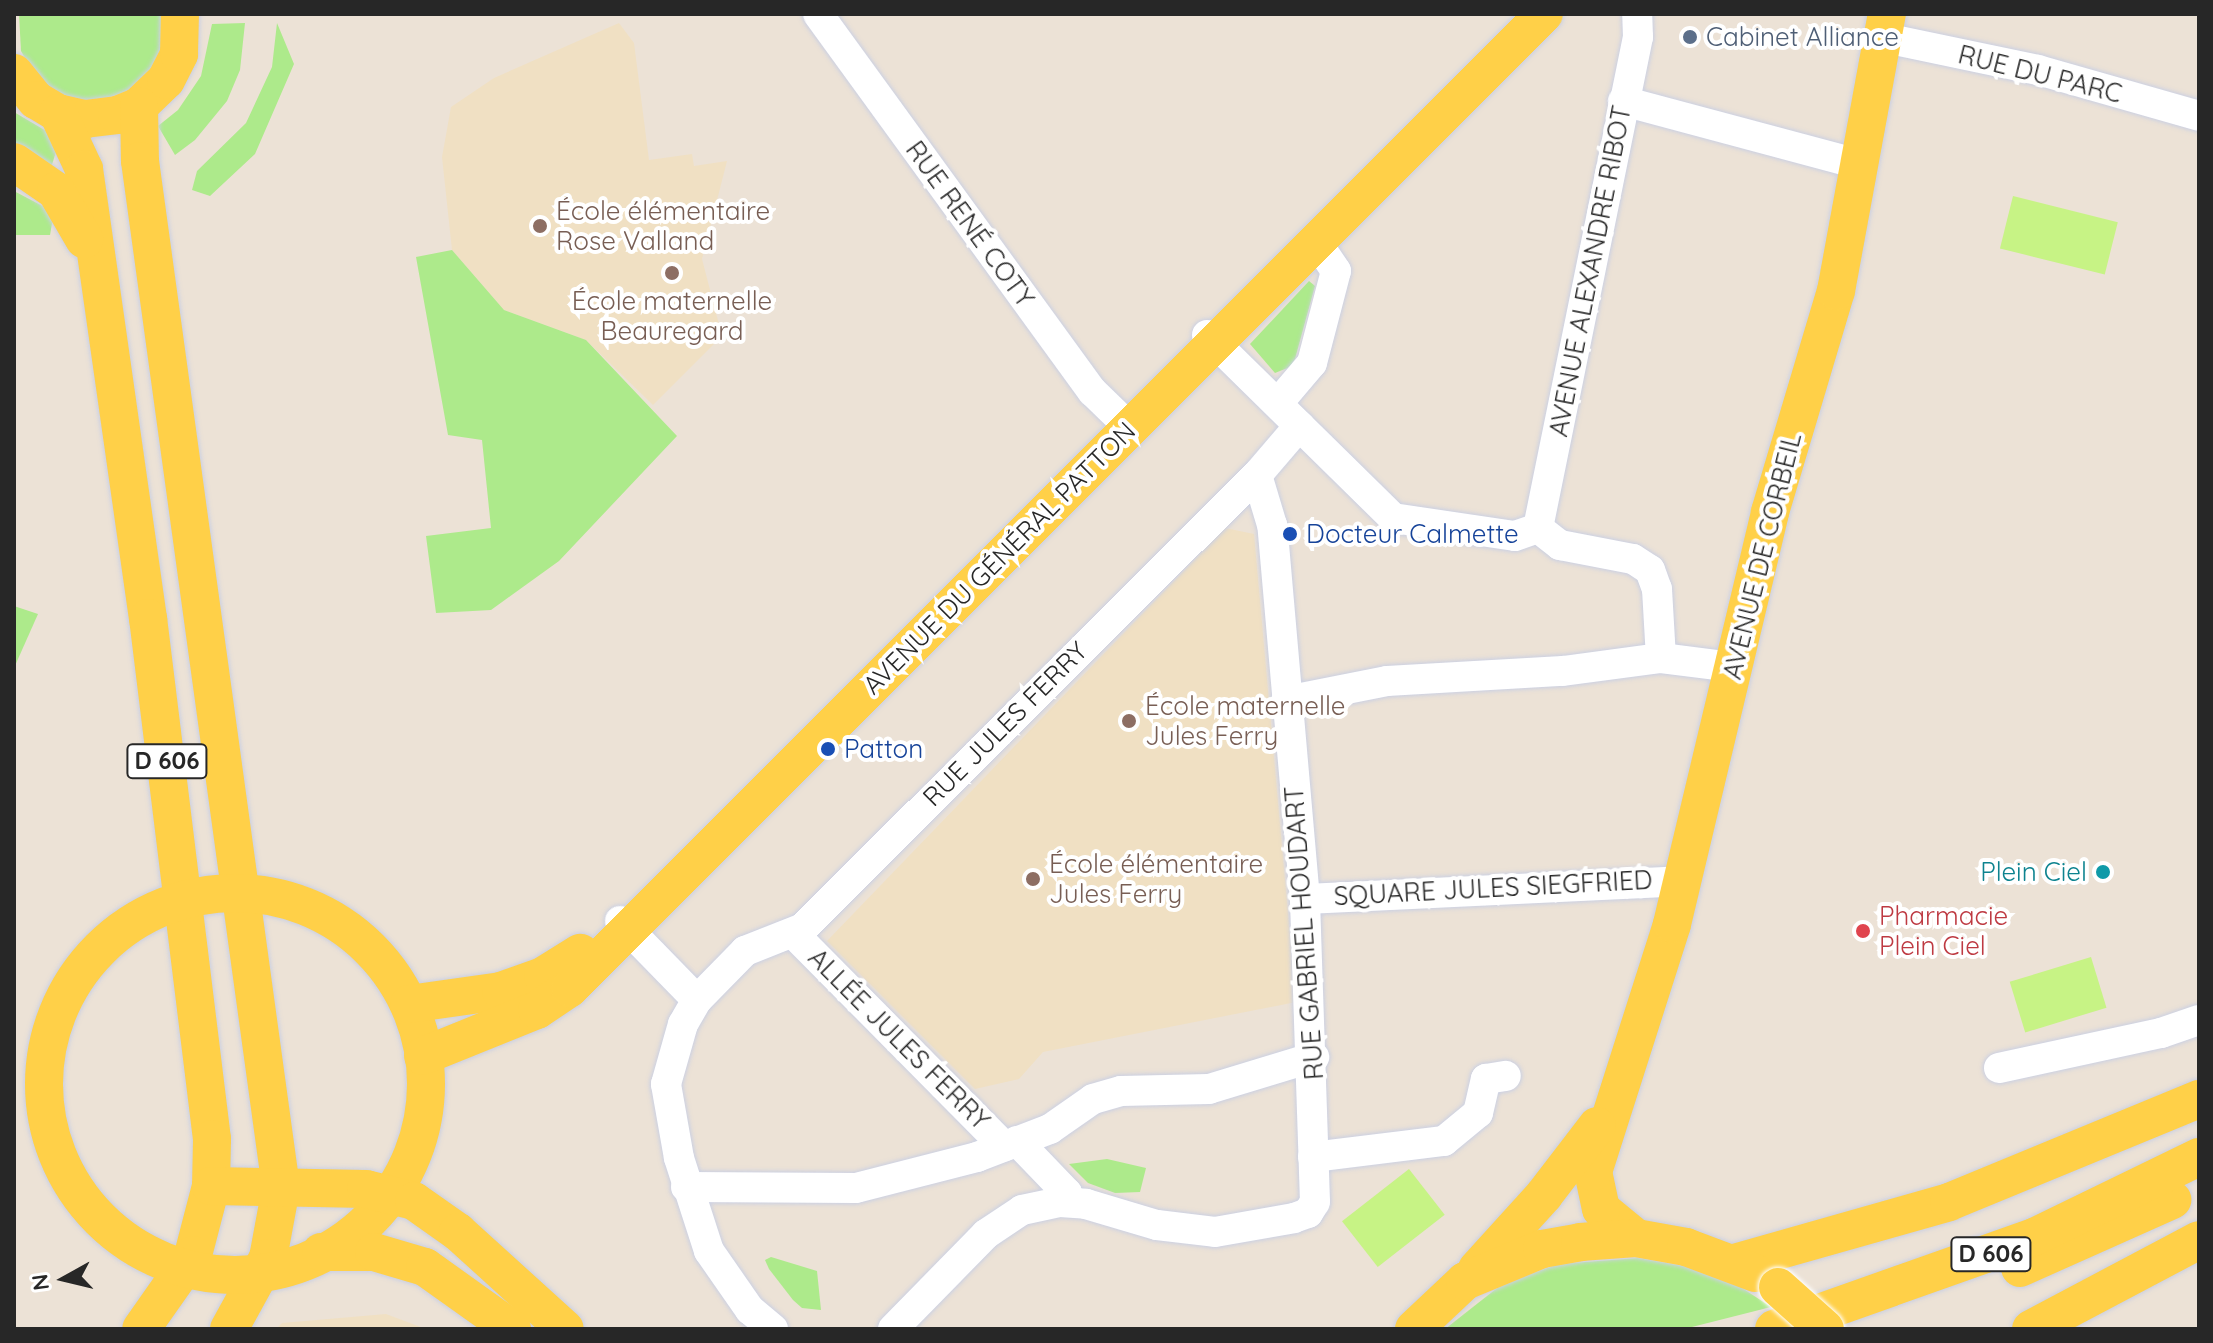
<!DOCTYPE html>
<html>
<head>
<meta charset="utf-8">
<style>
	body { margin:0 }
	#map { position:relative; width:2213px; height:1343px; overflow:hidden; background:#ece2d6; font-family:Quicksand,sans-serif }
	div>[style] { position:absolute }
	.education>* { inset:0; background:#f0e0c3 }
	.green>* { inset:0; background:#adea8b }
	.pitch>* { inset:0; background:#c7f385; transform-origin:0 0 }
	.roads { filter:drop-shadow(0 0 2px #cbd0e2) drop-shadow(0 0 2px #cbd0e2) }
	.minor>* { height:30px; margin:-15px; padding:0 15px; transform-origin:15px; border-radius:15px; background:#fff }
	.major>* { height:38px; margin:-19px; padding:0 19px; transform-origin:19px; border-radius:19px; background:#ffd048 }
	.major>.ring { margin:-19px; padding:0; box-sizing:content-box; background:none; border:38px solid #ffd048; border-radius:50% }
	.bridges { filter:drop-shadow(0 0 2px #fff) drop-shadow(0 0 2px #fff) }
	.major-bridge>* { height:38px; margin:-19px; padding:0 19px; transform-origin:19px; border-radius:19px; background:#ffd048 }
	.dots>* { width:22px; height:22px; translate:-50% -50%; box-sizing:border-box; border:4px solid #fff; border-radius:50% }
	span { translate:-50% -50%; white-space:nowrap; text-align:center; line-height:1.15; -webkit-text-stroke:8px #fff; paint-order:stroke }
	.shield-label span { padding:2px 6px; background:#fff; border:2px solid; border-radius:6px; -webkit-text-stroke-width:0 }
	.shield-label { font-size:24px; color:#272727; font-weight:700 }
	.service-label { font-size:26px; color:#4e5e75 }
	.left { translate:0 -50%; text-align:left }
	.street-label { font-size:26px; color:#272727 }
	.education-label { font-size:26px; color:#785e54 }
	.transit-label { font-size:26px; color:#164399 }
	.culture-label { font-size:26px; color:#0d838f }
	.right { translate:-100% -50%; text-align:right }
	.health-label { font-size:26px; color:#be3a42 }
	.frame { position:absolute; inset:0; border:16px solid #272727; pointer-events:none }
	.north { position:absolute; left:24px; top:1239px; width:80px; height:80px; -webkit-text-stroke:6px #fff; paint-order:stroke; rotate:262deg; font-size:22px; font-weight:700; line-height:32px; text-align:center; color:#272727 }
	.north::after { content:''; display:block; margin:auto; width:28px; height:36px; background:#272727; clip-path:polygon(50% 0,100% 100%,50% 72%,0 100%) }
</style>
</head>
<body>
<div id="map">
	<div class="education">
		<div style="clip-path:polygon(619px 23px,634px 43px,649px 160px,692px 154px,694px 166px,727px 161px,702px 259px,722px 336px,653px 405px,586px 340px,504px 310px,452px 250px,442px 157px,451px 107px,494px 78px)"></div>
		<div style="clip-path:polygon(1225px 528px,1254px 534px,1296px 1002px,1043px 1052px,1019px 1079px,975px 1089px,827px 941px)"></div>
		<div style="clip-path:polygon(386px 1314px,426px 1329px,276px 1329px,282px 1323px)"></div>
	</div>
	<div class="green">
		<div style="clip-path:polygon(19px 14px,171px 14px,173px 28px,143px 86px,89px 104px,51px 92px,34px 74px,21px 51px)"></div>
		<div style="clip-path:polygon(245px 23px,240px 70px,227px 101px,195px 140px,175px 155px,158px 126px,178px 110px,201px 76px,212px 24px)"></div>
		<div style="clip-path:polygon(277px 23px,294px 64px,255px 154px,210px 196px,192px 190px,197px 171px,246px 123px,272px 67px)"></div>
		<div style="clip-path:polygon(14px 112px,60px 139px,50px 171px,14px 154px)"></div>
		<div style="clip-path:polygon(14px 191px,54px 212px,50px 235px,14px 235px)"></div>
		<div style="clip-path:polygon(452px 250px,504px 310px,586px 340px,677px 436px,559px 561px,491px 610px,436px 613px,426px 536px,491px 528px,482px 440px,448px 435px,416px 257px)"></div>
		<div style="clip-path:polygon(1309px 281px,1315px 286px,1295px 359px,1290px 367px,1275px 373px,1250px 344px)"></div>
		<div style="clip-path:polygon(14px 606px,38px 614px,14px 668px)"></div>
		<div style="clip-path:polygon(1107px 1159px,1146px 1168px,1140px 1192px,1115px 1193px,1088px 1183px,1069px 1164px)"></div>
		<div style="clip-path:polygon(771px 1257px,817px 1271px,821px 1310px,802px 1308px,793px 1300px,769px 1269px,765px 1260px)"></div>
		<div style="clip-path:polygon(1638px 1258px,1689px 1267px,1736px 1284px,1771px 1307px,1684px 1329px,1445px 1329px,1501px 1285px,1558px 1264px)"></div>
	</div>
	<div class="pitch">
		<div style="left:2013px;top:196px;width:108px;height:54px;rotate:14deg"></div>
		<div style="left:2091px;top:957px;width:53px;height:85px;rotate:73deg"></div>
		<div style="left:1409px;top:1169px;width:58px;height:85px;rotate:52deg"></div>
	</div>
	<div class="roads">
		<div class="minor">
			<div style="left:818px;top:14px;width:467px;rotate:54deg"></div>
			<div style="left:1093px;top:392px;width:50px;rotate:44.2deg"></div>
			<div style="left:1880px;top:37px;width:161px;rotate:11.8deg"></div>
			<div style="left:2038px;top:70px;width:167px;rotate:15.9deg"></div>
			<div style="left:1623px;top:101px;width:247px;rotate:15deg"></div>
			<div style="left:1207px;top:335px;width:261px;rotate:44.5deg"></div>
			<div style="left:1393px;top:518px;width:123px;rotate:8.4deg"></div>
			<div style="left:1515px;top:536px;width:24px;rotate:-19deg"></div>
			<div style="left:1278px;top:403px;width:52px;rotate:-49.6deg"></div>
			<div style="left:1312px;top:363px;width:95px;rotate:-75.4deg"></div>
			<div style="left:1336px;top:271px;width:36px;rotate:-124deg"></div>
			<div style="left:1538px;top:528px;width:501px;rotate:-78.49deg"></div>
			<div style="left:1638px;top:37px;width:23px;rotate:-92deg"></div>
			<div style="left:1538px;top:528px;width:28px;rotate:38deg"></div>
			<div style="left:1560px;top:545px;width:74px;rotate:10.9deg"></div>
			<div style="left:1633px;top:559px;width:20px;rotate:33deg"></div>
			<div style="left:1650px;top:570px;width:20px;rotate:70deg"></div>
			<div style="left:1657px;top:589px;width:69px;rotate:86.7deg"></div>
			<div style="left:1286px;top:701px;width:103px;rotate:-11.2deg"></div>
			<div style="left:1387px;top:681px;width:176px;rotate:-3.3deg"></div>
			<div style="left:1563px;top:671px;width:99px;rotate:-7.6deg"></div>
			<div style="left:1661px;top:658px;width:73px;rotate:7.1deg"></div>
			<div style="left:1305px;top:899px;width:377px;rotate:-2.7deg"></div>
			<div style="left:620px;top:921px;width:110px;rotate:45.7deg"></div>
			<div style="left:793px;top:933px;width:300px;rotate:45.3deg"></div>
			<div style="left:1999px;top:1068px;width:166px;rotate:-12.2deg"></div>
			<div style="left:2161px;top:1033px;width:40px;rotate:-18.9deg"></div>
			<div style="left:1017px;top:1141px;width:72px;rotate:46.1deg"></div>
			<div style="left:1067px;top:1193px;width:9px;rotate:84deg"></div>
			<div style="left:1313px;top:1157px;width:132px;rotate:-7deg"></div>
			<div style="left:1444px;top:1141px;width:44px;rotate:-39.5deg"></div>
			<div style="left:1478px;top:1113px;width:35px;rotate:-77deg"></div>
			<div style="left:1486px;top:1079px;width:20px;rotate:-9deg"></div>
			<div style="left:686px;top:1187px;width:170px;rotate:0.3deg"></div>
			<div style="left:856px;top:1188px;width:125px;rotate:-14.4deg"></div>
			<div style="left:977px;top:1157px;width:78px;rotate:-21deg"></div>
			<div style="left:1050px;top:1129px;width:52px;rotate:-34.9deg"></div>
			<div style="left:1093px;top:1099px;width:29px;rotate:-16deg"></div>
			<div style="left:1121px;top:1091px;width:88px;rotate:-1.3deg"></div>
			<div style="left:1209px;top:1089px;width:110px;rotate:-16.9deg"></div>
			<div style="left:773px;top:1329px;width:30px;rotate:-140deg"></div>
			<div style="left:750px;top:1310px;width:72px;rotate:-124.8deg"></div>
			<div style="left:709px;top:1251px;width:98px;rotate:-107.9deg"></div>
			<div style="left:679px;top:1158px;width:75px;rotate:-100deg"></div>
			<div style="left:666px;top:1084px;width:62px;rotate:-74.2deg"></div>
			<div style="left:683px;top:1024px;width:28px;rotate:-60deg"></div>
			<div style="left:697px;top:1000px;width:69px;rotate:-45.6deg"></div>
			<div style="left:745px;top:951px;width:62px;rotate:-21.6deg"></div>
			<div style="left:803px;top:928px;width:641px;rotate:-44.94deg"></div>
			<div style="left:1257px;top:475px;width:65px;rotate:-49.4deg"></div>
			<div style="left:893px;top:1329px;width:133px;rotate:-45.6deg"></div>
			<div style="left:986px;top:1234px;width:43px;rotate:-33.7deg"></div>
			<div style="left:1022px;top:1210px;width:39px;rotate:-12deg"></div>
			<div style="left:1060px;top:1202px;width:26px;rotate:4deg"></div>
			<div style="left:1086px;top:1204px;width:74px;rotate:16.5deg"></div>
			<div style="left:1157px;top:1225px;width:58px;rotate:6.9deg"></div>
			<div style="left:1215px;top:1232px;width:80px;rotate:-10deg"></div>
			<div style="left:1294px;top:1218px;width:15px;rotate:-20deg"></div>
			<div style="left:1308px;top:1213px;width:13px;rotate:-58deg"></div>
			<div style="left:1315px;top:1202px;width:303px;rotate:-91.9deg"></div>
			<div style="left:1305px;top:899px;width:375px;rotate:-95deg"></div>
			<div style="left:1272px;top:525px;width:52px;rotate:-106.7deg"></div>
		</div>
		<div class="major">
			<div style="left:14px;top:73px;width:35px;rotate:51deg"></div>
			<div style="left:36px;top:100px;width:26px;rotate:31deg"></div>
			<div style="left:58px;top:113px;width:28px;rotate:13deg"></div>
			<div style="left:85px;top:119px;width:32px;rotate:-7deg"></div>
			<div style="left:117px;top:115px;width:24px;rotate:-22deg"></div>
			<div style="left:139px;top:106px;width:37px;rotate:-44deg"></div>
			<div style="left:166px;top:80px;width:29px;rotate:-63deg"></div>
			<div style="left:179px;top:54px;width:40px;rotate:-88.6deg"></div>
			<div style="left:139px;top:106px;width:55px;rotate:89deg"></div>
			<div style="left:140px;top:161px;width:1037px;rotate:82.18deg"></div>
			<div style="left:281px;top:1188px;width:71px;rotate:100.5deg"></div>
			<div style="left:268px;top:1258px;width:81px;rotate:118.8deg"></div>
			<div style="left:58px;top:113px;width:62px;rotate:65.1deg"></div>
			<div style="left:84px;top:169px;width:454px;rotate:81.9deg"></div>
			<div style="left:148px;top:618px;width:525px;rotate:83deg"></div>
			<div style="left:212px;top:1139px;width:47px;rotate:91.2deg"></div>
			<div style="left:211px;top:1186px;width:71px;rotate:104.6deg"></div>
			<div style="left:193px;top:1255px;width:90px;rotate:125.1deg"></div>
			<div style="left:14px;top:162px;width:51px;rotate:34.6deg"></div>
			<div style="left:56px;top:191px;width:56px;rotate:59.7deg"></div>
			<div class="ring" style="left:44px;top:893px;width:344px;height:344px"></div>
			<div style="left:409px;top:1004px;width:93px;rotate:-8deg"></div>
			<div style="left:501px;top:991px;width:45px;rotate:-19.7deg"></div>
			<div style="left:543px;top:976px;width:44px;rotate:-31.9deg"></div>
			<div style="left:423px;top:1056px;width:123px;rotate:-22deg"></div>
			<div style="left:537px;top:1010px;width:40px;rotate:-34deg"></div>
			<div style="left:570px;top:988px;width:1377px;rotate:-45deg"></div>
			<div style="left:211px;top:1186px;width:155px;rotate:1.1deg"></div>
			<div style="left:366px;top:1189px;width:49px;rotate:14deg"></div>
			<div style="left:414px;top:1201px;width:54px;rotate:35.2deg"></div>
			<div style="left:458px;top:1232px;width:144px;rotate:42.2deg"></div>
			<div style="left:1636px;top:1238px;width:45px;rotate:-140.4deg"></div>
			<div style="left:1601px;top:1209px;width:38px;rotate:-102deg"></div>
			<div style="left:1593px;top:1172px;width:260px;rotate:-72.3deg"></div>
			<div style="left:1672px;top:924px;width:423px;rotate:-76.6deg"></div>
			<div style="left:1770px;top:512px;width:231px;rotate:-73.4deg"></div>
			<div style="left:1836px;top:291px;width:282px;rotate:-79.6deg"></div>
			<div style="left:321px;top:1252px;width:53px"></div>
			<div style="left:374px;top:1252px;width:53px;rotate:16.4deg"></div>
			<div style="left:425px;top:1267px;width:107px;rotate:35.5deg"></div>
			<div style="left:1734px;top:1263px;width:223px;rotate:-15.8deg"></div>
			<div style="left:1949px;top:1202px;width:270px;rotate:-22.4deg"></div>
			<div style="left:2020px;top:1268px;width:167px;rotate:-24.1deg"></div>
			<div style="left:1477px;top:1269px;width:100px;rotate:-47.8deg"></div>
			<div style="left:1544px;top:1195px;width:87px;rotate:-52.5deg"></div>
			<div style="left:1414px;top:1329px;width:70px;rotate:-43.3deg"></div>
			<div style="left:1465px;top:1281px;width:83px;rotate:-22.6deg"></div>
			<div style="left:1542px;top:1249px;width:39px;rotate:-10deg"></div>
			<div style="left:1580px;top:1242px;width:56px;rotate:-4.1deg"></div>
			<div style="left:1636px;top:1238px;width:51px;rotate:10.2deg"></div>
			<div style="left:1686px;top:1247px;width:74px;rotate:20.6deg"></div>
			<div style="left:1774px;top:1329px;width:276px;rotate:-19.5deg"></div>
			<div style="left:2034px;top:1237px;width:183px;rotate:-25.9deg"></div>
			<div style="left:2031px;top:1329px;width:190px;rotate:-27.9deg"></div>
		</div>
	</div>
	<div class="bridges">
		<div class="major-bridge">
			<div style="left:1778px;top:1287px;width:63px;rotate:41.8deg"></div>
		</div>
	</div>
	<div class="dots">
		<div style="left:1690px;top:37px;background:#5c6f8a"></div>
		<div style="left:540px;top:226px;background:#8d6e63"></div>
		<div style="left:672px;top:273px;background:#8d6e63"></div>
		<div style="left:1290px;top:534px;background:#1a4fb4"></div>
		<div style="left:1129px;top:721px;background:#8d6e63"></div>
		<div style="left:828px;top:749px;background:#1a4fb4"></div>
		<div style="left:2103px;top:872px;background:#0f9aa8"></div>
		<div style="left:1033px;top:879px;background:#8d6e63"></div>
		<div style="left:1863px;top:931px;background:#e0444e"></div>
	</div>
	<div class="shield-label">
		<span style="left:167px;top:761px">D 606</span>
		<span style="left:1991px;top:1254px">D 606</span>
	</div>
	<div class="service-label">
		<span class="left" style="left:1706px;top:37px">Cabinet Alliance</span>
	</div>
	<div class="street-label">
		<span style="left:2040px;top:74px;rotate:14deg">RUE DU PARC</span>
		<span style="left:970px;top:224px;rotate:54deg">RUE RENÉ COTY</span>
		<span style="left:1590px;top:271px;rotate:-79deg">AVENUE ALEXANDRE RIBOT</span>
		<span style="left:1762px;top:556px;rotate:-76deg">AVENUE DE CORBEIL</span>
		<span style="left:999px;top:558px;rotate:-45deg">AVENUE DU GÉNÉRAL PATTON</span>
		<span style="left:1005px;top:724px;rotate:-45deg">RUE JULES FERRY</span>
		<span style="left:1493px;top:888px;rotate:-3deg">SQUARE JULES SIEGFRIED</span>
		<span style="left:1304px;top:933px;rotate:-94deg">RUE GABRIEL HOUDART</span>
		<span style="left:899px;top:1039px;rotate:45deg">ALLÉE JULES FERRY</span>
	</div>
	<div class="education-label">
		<span class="left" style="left:556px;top:226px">École élémentaire<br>Rose Valland</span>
		<span style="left:672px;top:316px">École maternelle<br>Beauregard</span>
		<span class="left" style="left:1145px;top:721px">École maternelle<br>Jules Ferry</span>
		<span class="left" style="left:1049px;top:879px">École élémentaire<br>Jules Ferry</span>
	</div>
	<div class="transit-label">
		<span class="left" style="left:1306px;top:534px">Docteur Calmette</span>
		<span class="left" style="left:844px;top:749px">Patton</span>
	</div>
	<div class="culture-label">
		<span class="right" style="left:2087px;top:872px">Plein Ciel</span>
	</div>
	<div class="health-label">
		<span class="left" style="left:1879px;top:931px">Pharmacie<br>Plein Ciel</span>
	</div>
	<div class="frame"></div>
	<div class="north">N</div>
</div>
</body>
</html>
